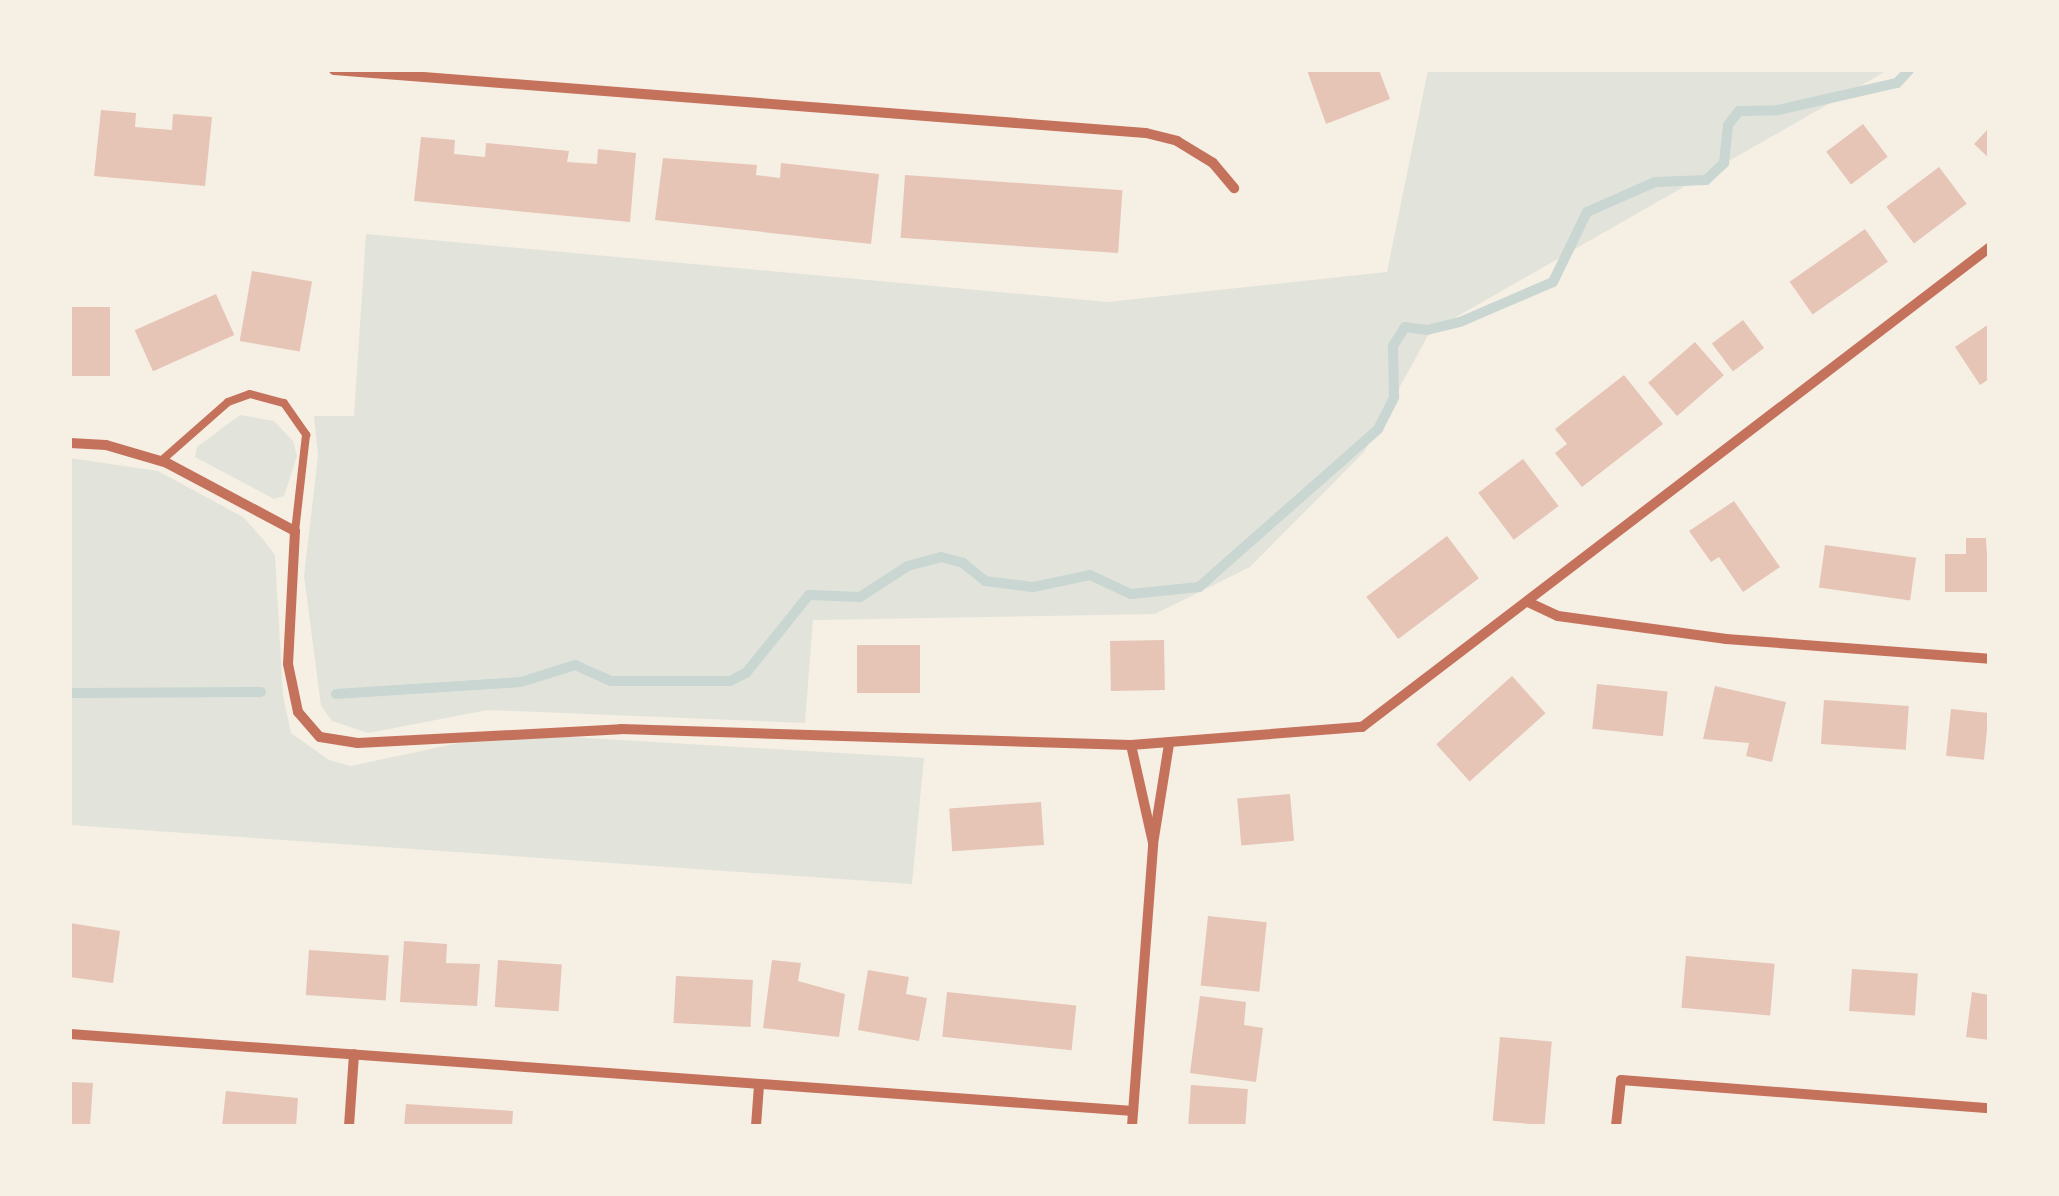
<!DOCTYPE html>
<html>
<head>
<meta charset="utf-8">
<style>
	body { margin:0 }
	#map { position:relative; width:2059px; height:1196px; overflow:hidden; background:#f6efe4; font-family:"IBM Plex Serif",serif }
	div>[style] { position:absolute }
	.green>* { inset:0; background:#e2e4dc }
	.stream>* { height:10px; margin:-5px; padding:0 5px; transform-origin:5px; border-radius:5px; background:#c9d6d2 }
	.building>* { inset:0; background:#e6c5b7; transform-origin:0 0 }
	.service>* { height:8px; margin:-4px; padding:0 4px; transform-origin:4px; border-radius:4px; background:#c5725c }
	.minor>* { height:10px; margin:-5px; padding:0 5px; transform-origin:5px; border-radius:5px; background:#c5725c }
	span { translate:-50% -50%; white-space:nowrap; text-align:center; line-height:1.15; -webkit-text-stroke:10px #f6efe4; paint-order:stroke }
	.frame { position:absolute; inset:0; border:72px solid #f6efe4; pointer-events:none }
</style>
</head>
<body>
<div id="map">
	<div class="green">
		<div style="clip-path:polygon(1428px 70px,1888px 70px,1430px 332px,1364px 452px,1250px 567px,1155px 614px,813px 620px,805px 723px,488px 710px,368px 733px,332px 721px,321px 706px,304px 576px,318px 456px,314px 416px,354px 416px,366px 234px,1108px 302px,1387px 272px)"></div>
		<div style="clip-path:polygon(240px 415px,274px 421px,293px 441px,297px 456px,284px 496px,274px 499px,195px 457px,197px 447px)"></div>
		<div style="clip-path:polygon(70px 458px,158px 471px,243px 517px,262px 538px,275px 555px,283px 696px,291px 733px,329px 760px,351px 766px,505px 733px,924px 758px,912px 884px,70px 825px)"></div>
	</div>
	<div class="stream">
		<div style="left:70px;top:693px;width:191px;rotate:-0.3deg"></div>
		<div style="left:336px;top:694px;width:185px;rotate:-3.7deg"></div>
		<div style="left:521px;top:682px;width:57px;rotate:-17.5deg"></div>
		<div style="left:575px;top:665px;width:39px;rotate:24deg"></div>
		<div style="left:611px;top:681px;width:119px"></div>
		<div style="left:730px;top:681px;width:18px;rotate:-27deg"></div>
		<div style="left:746px;top:673px;width:100px;rotate:-51.1deg"></div>
		<div style="left:809px;top:595px;width:51px;rotate:2.2deg"></div>
		<div style="left:860px;top:597px;width:57px;rotate:-32.9deg"></div>
		<div style="left:908px;top:566px;width:34px;rotate:-15deg"></div>
		<div style="left:941px;top:557px;width:23px;rotate:15deg"></div>
		<div style="left:963px;top:563px;width:28px;rotate:39deg"></div>
		<div style="left:985px;top:581px;width:48px;rotate:7.1deg"></div>
		<div style="left:1033px;top:587px;width:58px;rotate:-11.9deg"></div>
		<div style="left:1090px;top:575px;width:45px;rotate:24.9deg"></div>
		<div style="left:1131px;top:594px;width:68px;rotate:-5.9deg"></div>
		<div style="left:1199px;top:587px;width:239px;rotate:-41.4deg"></div>
		<div style="left:1378px;top:429px;width:36px;rotate:-63deg"></div>
		<div style="left:1394px;top:397px;width:51px;rotate:-91.1deg"></div>
		<div style="left:1393px;top:346px;width:22px;rotate:-58deg"></div>
		<div style="left:1405px;top:327px;width:22px;rotate:8deg"></div>
		<div style="left:1427px;top:330px;width:34px;rotate:-14deg"></div>
		<div style="left:1460px;top:322px;width:101px;rotate:-23.3deg"></div>
		<div style="left:1553px;top:282px;width:78px;rotate:-64.1deg"></div>
		<div style="left:1587px;top:212px;width:74px;rotate:-23.8deg"></div>
		<div style="left:1655px;top:182px;width:51px;rotate:-2.2deg"></div>
		<div style="left:1706px;top:180px;width:25px;rotate:-43deg"></div>
		<div style="left:1724px;top:163px;width:38px;rotate:-84deg"></div>
		<div style="left:1728px;top:125px;width:18px;rotate:-52deg"></div>
		<div style="left:1739px;top:111px;width:39px;rotate:-1deg"></div>
		<div style="left:1778px;top:110px;width:122px;rotate:-12.8deg"></div>
		<div style="left:1897px;top:83px;width:18px;rotate:-47deg"></div>
	</div>
	<div class="building">
		<div style="clip-path:polygon(1307px 70px,1379px 70px,1390px 99px,1326px 124px)"></div>
		<div style="clip-path:polygon(101px 110px,136px 113px,135px 127px,172px 130px,173px 114px,212px 117px,205px 186px,94px 176px)"></div>
		<div style="left:1863px;top:124px;width:41px;height:46px;rotate:53deg"></div>
		<div style="clip-path:polygon(1989px 128px,1989px 158px,1974px 144px)"></div>
		<div style="clip-path:polygon(421px 137px,455px 140px,454px 154px,485px 157px,486px 143px,569px 151px,567px 162px,597px 164px,598px 149px,636px 153px,630px 222px,414px 201px)"></div>
		<div style="clip-path:polygon(663px 158px,757px 165px,756px 175px,780px 178px,781px 163px,879px 174px,871px 244px,655px 220px)"></div>
		<div style="left:1939px;top:167px;width:46px;height:66px;rotate:53deg"></div>
		<div style="left:905px;top:175px;width:218px;height:63px;rotate:4deg"></div>
		<div style="left:1865px;top:229px;width:40px;height:92px;rotate:55deg"></div>
		<div style="left:252px;top:271px;width:61px;height:71px;rotate:10deg"></div>
		<div style="left:216px;top:294px;width:45px;height:89px;rotate:66deg"></div>
		<div style="left:70px;top:307px;width:40px;height:69px"></div>
		<div style="left:1743px;top:320px;width:35px;height:39px;rotate:53deg"></div>
		<div style="clip-path:polygon(1989px 324px,1989px 379px,1980px 385px,1955px 347px)"></div>
		<div style="left:1695px;top:342px;width:44px;height:62px;rotate:49deg"></div>
		<div style="clip-path:polygon(1624px 375px,1663px 424px,1582px 487px,1555px 453px,1567px 444px,1555px 429px)"></div>
		<div style="left:1523px;top:459px;width:59px;height:56px;rotate:53deg"></div>
		<div style="clip-path:polygon(1734px 501px,1780px 567px,1743px 592px,1719px 557px,1711px 562px,1689px 531px)"></div>
		<div style="left:1447px;top:536px;width:53px;height:101px;rotate:53deg"></div>
		<div style="clip-path:polygon(1966px 538px,1986px 538px,1989px 592px,1945px 592px,1945px 554px,1966px 554px)"></div>
		<div style="left:1825px;top:545px;width:92px;height:43px;rotate:8deg"></div>
		<div style="left:1164px;top:640px;width:50px;height:54px;rotate:89deg"></div>
		<div style="left:920px;top:645px;width:48px;height:63px;rotate:90deg"></div>
		<div style="left:1512px;top:676px;width:50px;height:102px;rotate:48deg"></div>
		<div style="left:1597px;top:684px;width:71px;height:45px;rotate:6deg"></div>
		<div style="clip-path:polygon(1715px 686px,1786px 702px,1772px 762px,1746px 756px,1749px 743px,1703px 739px)"></div>
		<div style="left:1824px;top:700px;width:85px;height:44px;rotate:4deg"></div>
		<div style="left:1951px;top:709px;width:38px;height:47px;rotate:6deg"></div>
		<div style="left:1290px;top:794px;width:47px;height:53px;rotate:85deg"></div>
		<div style="left:1041px;top:802px;width:43px;height:92px;rotate:86deg"></div>
		<div style="left:1208px;top:916px;width:59px;height:70px;rotate:6deg"></div>
		<div style="clip-path:polygon(70px 923px,120px 931px,113px 983px,70px 977px)"></div>
		<div style="clip-path:polygon(404px 941px,447px 944px,446px 963px,480px 964px,477px 1006px,400px 1002px)"></div>
		<div style="left:309px;top:950px;width:80px;height:45px;rotate:4deg"></div>
		<div style="left:1686px;top:956px;width:89px;height:52px;rotate:5deg"></div>
		<div style="left:498px;top:960px;width:64px;height:47px;rotate:4deg"></div>
		<div style="clip-path:polygon(772px 960px,801px 963px,798px 981px,845px 994px,839px 1037px,763px 1028px)"></div>
		<div style="left:1852px;top:969px;width:66px;height:42px;rotate:4deg"></div>
		<div style="clip-path:polygon(868px 970px,909px 977px,906px 994px,927px 998px,919px 1041px,858px 1030px)"></div>
		<div style="left:676px;top:976px;width:77px;height:47px;rotate:3deg"></div>
		<div style="left:947px;top:992px;width:130px;height:45px;rotate:6deg"></div>
		<div style="clip-path:polygon(1972px 992px,1989px 995px,1989px 1040px,1966px 1037px)"></div>
		<div style="clip-path:polygon(1200px 996px,1246px 1002px,1244px 1025px,1263px 1028px,1256px 1082px,1190px 1073px)"></div>
		<div style="left:1500px;top:1037px;width:52px;height:84px;rotate:5deg"></div>
		<div style="clip-path:polygon(70px 1082px,93px 1083px,90px 1126px,70px 1126px)"></div>
		<div style="left:1191px;top:1085px;width:57px;height:41px;rotate:4deg"></div>
		<div style="clip-path:polygon(226px 1091px,298px 1098px,296px 1126px,222px 1126px)"></div>
		<div style="clip-path:polygon(406px 1104px,513px 1111px,512px 1126px,404px 1126px)"></div>
	</div>
	<div class="service">
		<div style="left:161px;top:461px;width:89px;rotate:-41.4deg"></div>
		<div style="left:228px;top:402px;width:23px;rotate:-20deg"></div>
		<div style="left:250px;top:394px;width:35px;rotate:15deg"></div>
		<div style="left:284px;top:403px;width:39px;rotate:55deg"></div>
		<div style="left:306px;top:435px;width:97px;rotate:96.5deg"></div>
	</div>
	<div class="minor">
		<div style="left:334px;top:70px;width:814px;rotate:4.44deg"></div>
		<div style="left:1146px;top:133px;width:32px;rotate:14deg"></div>
		<div style="left:1177px;top:141px;width:42px;rotate:31.4deg"></div>
		<div style="left:1213px;top:163px;width:33px;rotate:50deg"></div>
		<div style="left:70px;top:443px;width:36px;rotate:3deg"></div>
		<div style="left:106px;top:445px;width:64px;rotate:16.4deg"></div>
		<div style="left:167px;top:463px;width:145px;rotate:28deg"></div>
		<div style="left:295px;top:531px;width:133px;rotate:93deg"></div>
		<div style="left:288px;top:664px;width:49px;rotate:78.2deg"></div>
		<div style="left:298px;top:712px;width:33px;rotate:49deg"></div>
		<div style="left:320px;top:737px;width:38px;rotate:9deg"></div>
		<div style="left:358px;top:743px;width:263px;rotate:-3deg"></div>
		<div style="left:621px;top:729px;width:510px;rotate:1.8deg"></div>
		<div style="left:1131px;top:745px;width:232px;rotate:-4.5deg"></div>
		<div style="left:1362px;top:727px;width:789px;rotate:-37.38deg"></div>
		<div style="left:1530px;top:603px;width:31px;rotate:25deg"></div>
		<div style="left:1558px;top:616px;width:170px;rotate:7.8deg"></div>
		<div style="left:1726px;top:639px;width:264px;rotate:4.3deg"></div>
		<div style="left:1131px;top:745px;width:100px;rotate:77.3deg"></div>
		<div style="left:70px;top:1034px;width:1066px;rotate:4.14deg"></div>
		<div style="left:349px;top:1126px;width:72px;rotate:-86deg"></div>
		<div style="left:756px;top:1126px;width:41px;rotate:-85.8deg"></div>
		<div style="left:1132px;top:1126px;width:283px;rotate:-85.7deg"></div>
		<div style="left:1153px;top:844px;width:101px;rotate:-80.9deg"></div>
		<div style="left:1616px;top:1126px;width:46px;rotate:-83.8deg"></div>
		<div style="left:1621px;top:1080px;width:369px;rotate:4.4deg"></div>
	</div>
	<div class="frame"></div>
</div>
</body>
</html>
